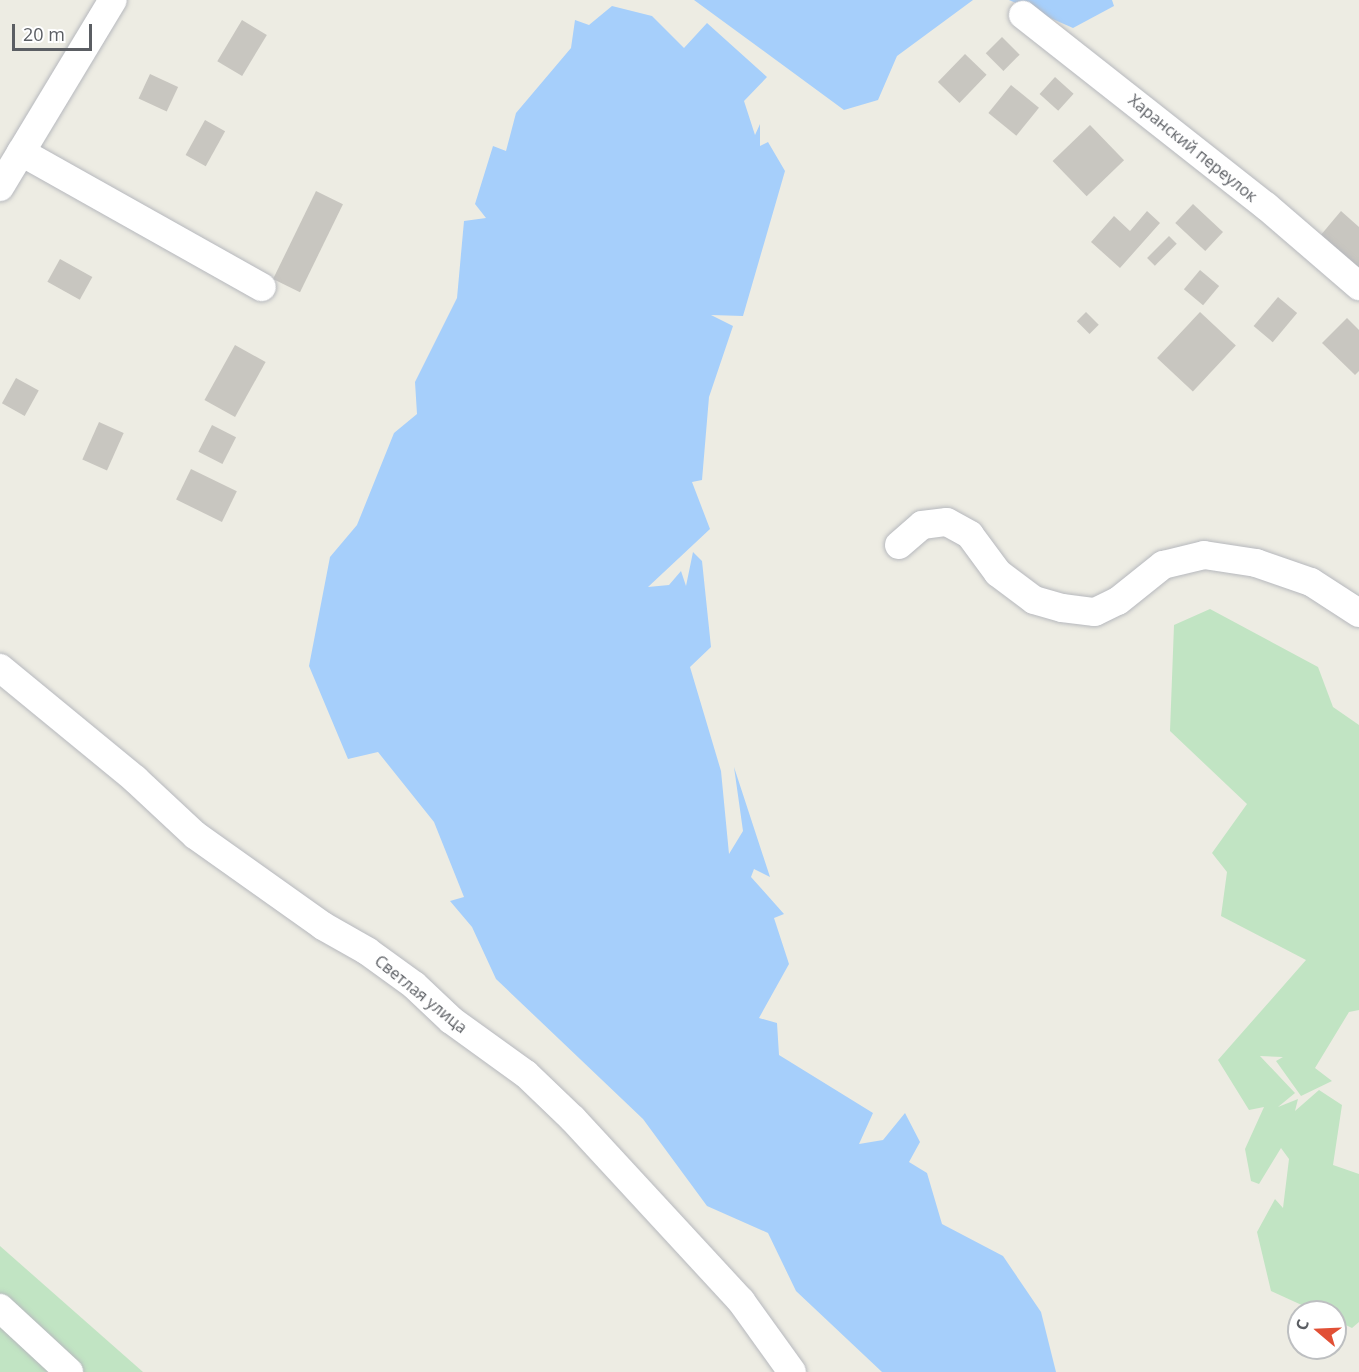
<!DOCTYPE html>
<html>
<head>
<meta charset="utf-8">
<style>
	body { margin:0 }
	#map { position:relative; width:1359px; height:1372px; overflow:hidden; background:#edece3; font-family:"Open Sans",sans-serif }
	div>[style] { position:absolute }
	.green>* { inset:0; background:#c1e4c3 }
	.water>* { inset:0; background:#a6cffb }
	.building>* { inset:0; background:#c8c6c0; transform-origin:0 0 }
	.roads { filter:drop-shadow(0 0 2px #b6b8bd) drop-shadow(0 0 2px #b6b8bd) }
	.minor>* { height:28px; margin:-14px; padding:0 14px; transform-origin:14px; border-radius:14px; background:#fff }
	span { translate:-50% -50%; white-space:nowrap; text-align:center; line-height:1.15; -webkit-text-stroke:5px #fff; paint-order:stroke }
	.street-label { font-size:16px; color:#5b5e63 }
	.north { position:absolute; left:1287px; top:1300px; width:60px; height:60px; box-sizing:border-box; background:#fff; border:2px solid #bdbfc1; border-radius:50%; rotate:289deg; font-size:16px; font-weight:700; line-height:24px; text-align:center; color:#5b5e63 }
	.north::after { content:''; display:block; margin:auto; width:21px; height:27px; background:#e15036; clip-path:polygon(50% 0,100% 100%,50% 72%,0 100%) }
	.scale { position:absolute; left:12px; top:24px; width:80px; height:27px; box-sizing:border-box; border:3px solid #5b5e63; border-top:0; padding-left:8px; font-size:18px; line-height:21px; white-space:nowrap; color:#5b5e63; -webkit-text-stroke:4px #fff; paint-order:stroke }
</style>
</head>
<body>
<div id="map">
	<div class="green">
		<div style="clip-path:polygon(1210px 609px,1318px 667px,1333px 707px,1359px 725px,1359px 1010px,1349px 1012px,1315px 1068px,1332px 1081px,1301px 1096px,1276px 1061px,1283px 1057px,1260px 1056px,1295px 1093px,1278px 1107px,1298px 1099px,1295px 1111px,1319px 1090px,1342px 1105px,1333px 1165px,1359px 1174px,1359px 1322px,1352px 1328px,1335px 1320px,1335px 1312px,1317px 1312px,1271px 1291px,1257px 1232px,1275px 1199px,1283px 1208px,1289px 1159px,1281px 1148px,1259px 1184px,1251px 1181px,1245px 1149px,1264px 1107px,1249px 1110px,1218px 1060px,1306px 960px,1221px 916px,1227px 872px,1212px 853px,1247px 804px,1170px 731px,1174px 625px)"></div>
		<div style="clip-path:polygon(0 1246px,143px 1372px,0 1372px)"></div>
	</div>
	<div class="water">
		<div style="clip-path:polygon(694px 0,973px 0,897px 56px,878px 100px,844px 110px)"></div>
		<div style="clip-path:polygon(1009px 0,1112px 0,1114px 6px,1073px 28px)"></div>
		<div style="clip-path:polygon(612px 6px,652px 16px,684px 48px,707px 23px,767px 77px,744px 101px,755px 135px,760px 124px,760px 146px,768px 142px,785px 171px,743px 316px,711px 315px,733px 326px,709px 397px,702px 480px,692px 482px,710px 529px,648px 587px,669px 585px,681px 571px,686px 586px,693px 552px,702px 561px,711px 647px,690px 667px,721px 771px,729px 854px,743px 831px,734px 767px,770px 877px,754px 869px,751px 877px,784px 914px,774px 918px,789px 964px,759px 1018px,777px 1023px,779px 1055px,873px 1113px,859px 1144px,883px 1140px,905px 1113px,920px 1142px,909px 1162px,927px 1173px,942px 1224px,1003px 1256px,1041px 1312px,1056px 1372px,882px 1372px,796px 1291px,768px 1233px,707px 1206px,643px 1119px,496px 979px,472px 927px,450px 901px,464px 897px,434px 822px,378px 752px,348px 759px,309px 666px,330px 557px,357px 525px,394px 433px,417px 414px,415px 382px,457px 298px,464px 221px,486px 218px,475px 204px,493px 146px,506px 151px,516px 113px,571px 48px,575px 20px,589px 25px)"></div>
	</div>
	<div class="building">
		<div style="left:242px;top:20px;width:29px;height:48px;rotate:31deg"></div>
		<div style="left:1002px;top:37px;width:25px;height:23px;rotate:45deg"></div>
		<div style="left:965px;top:54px;width:30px;height:39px;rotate:44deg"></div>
		<div style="left:150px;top:74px;width:31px;height:27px;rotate:25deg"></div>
		<div style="left:1055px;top:77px;width:25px;height:23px;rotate:42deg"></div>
		<div style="left:1011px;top:85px;width:36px;height:36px;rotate:39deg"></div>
		<div style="left:205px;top:120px;width:23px;height:40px;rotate:29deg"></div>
		<div style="left:1090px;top:125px;width:49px;height:52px;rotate:46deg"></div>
		<div style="left:316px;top:191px;width:30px;height:98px;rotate:26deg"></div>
		<div style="left:1193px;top:204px;width:41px;height:26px;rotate:43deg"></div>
		<div style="clip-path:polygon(1147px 211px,1160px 223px,1120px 268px,1091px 242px,1114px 216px,1130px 231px)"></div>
		<div style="clip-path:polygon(1341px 211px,1359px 227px,1359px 268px,1320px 236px)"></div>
		<div style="left:1169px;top:236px;width:11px;height:31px;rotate:45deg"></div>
		<div style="left:60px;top:259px;width:37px;height:26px;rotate:29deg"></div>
		<div style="left:1200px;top:270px;width:25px;height:25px;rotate:40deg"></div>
		<div style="left:1278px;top:297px;width:25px;height:38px;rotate:40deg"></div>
		<div style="left:1086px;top:312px;width:18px;height:13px;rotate:45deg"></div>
		<div style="left:1200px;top:312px;width:49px;height:63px;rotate:43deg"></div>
		<div style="clip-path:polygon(1347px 318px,1359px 330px,1359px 371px,1355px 375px,1322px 343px)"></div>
		<div style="left:235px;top:345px;width:35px;height:63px;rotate:29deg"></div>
		<div style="left:16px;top:378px;width:26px;height:29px;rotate:29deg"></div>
		<div style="left:99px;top:422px;width:27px;height:41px;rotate:24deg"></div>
		<div style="left:212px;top:425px;width:27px;height:30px;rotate:27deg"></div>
		<div style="left:191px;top:469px;width:51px;height:34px;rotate:26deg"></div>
	</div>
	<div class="roads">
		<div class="minor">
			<div style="left:1023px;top:15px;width:309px;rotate:38.2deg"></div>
			<div style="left:1266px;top:206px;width:123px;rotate:40.7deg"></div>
			<div style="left:21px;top:152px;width:276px;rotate:29.3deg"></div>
			<div style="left:0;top:187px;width:218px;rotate:-58.9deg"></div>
			<div style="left:899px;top:545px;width:30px;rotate:-41deg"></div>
			<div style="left:922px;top:525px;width:25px;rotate:-7deg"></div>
			<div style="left:947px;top:522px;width:26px;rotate:29deg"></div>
			<div style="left:970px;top:535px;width:47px;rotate:53.6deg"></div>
			<div style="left:998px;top:573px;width:45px;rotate:36.9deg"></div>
			<div style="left:1034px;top:600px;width:29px;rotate:16deg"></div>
			<div style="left:1062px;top:608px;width:33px;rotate:7deg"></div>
			<div style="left:1095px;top:612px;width:25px;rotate:-26deg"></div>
			<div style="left:1118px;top:601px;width:58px;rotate:-38.7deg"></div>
			<div style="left:1163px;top:565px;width:42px;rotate:-13.7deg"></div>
			<div style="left:1204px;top:555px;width:53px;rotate:8.7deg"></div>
			<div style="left:1256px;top:563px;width:58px;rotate:19.1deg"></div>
			<div style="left:1311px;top:582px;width:57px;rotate:32.9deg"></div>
			<div style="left:0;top:668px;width:175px;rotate:39.4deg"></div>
			<div style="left:135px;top:779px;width:82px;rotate:43deg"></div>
			<div style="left:195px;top:835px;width:157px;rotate:35.4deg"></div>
			<div style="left:323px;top:926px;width:51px;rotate:29.6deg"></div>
			<div style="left:367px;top:951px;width:58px;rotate:35.9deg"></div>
			<div style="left:414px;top:985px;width:51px;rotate:43.4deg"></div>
			<div style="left:451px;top:1020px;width:92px;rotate:35.8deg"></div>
			<div style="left:526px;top:1074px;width:65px;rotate:43.8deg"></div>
			<div style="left:573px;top:1119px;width:248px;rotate:47.3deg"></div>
			<div style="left:741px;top:1301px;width:87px;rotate:54.3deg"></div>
			<div style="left:0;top:1308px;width:94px;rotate:42.8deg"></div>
		</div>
	</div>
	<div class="street-label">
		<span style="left:1193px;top:148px;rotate:39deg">Харанский переулок</span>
		<span style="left:421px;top:994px;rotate:39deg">Светлая улица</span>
	</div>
	<div class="north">С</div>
	<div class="scale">20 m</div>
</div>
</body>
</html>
